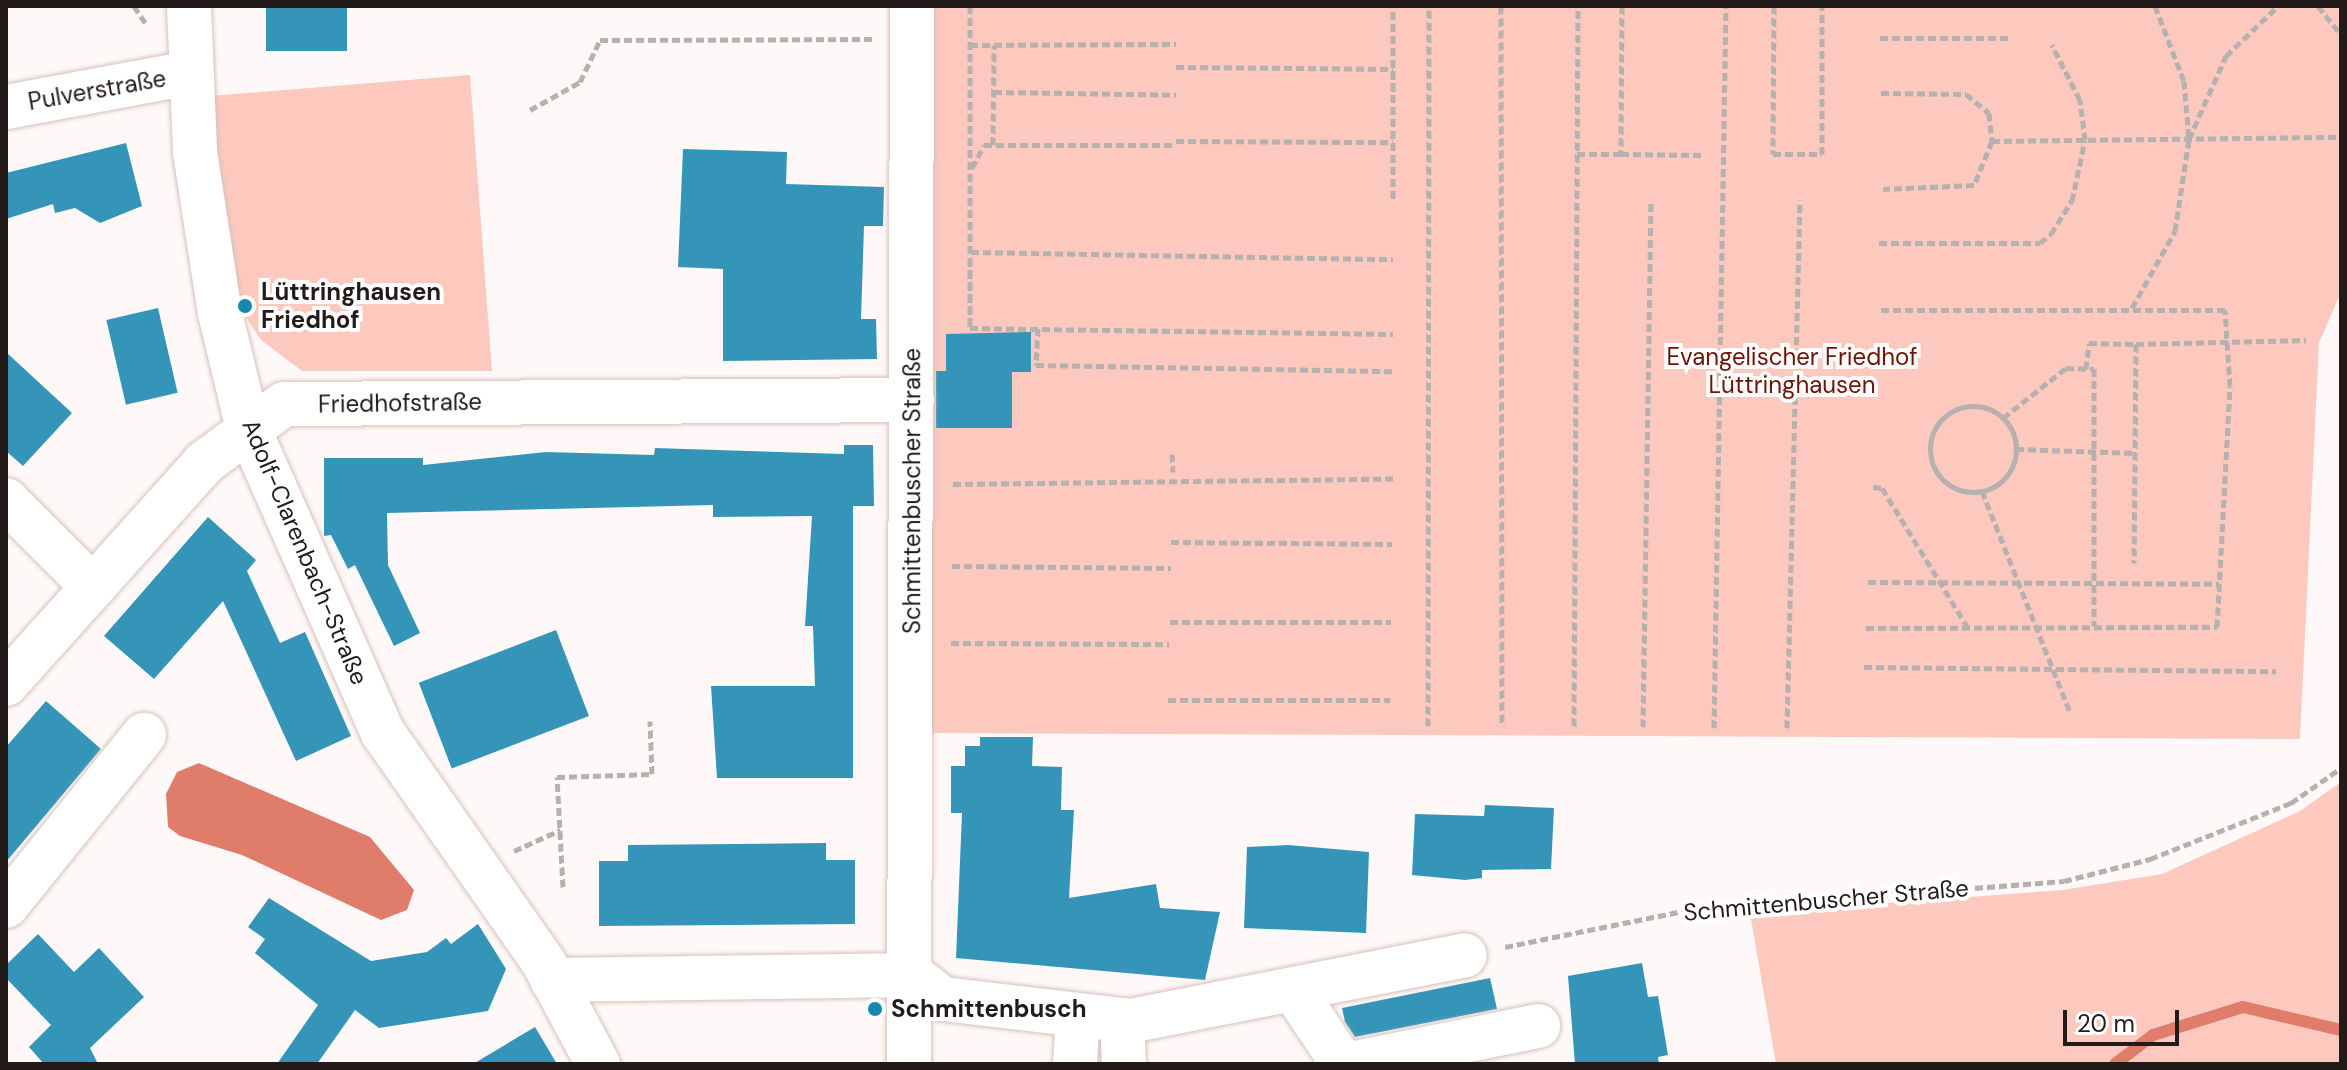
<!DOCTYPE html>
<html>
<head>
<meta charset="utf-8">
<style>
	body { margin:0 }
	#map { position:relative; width:2347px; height:1070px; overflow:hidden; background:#fef9f8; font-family:"DM Sans",sans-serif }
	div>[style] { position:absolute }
	.green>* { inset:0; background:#fdc9be }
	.water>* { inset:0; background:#e07c6a }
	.stream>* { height:12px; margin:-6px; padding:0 6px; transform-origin:6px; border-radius:6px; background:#e07c6a }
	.building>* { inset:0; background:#3595b8; transform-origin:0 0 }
	.path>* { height:5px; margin-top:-2.5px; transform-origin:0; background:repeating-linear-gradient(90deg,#b6b0af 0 8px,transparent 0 12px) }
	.path>.ring { margin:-2.5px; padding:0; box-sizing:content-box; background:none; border:5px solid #b6b0af; border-radius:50% }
	.roads { filter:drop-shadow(0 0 2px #d7c1bc) drop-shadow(0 0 2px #d7c1bc) }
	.minor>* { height:44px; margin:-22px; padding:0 22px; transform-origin:22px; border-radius:22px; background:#fff }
	.dots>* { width:22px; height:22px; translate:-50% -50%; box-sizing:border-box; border:4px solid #fff; border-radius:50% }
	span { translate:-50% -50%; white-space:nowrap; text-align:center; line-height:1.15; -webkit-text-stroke:8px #fff; paint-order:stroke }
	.street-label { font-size:24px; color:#231b1a }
	.poi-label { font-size:24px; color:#231b1a; font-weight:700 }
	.left { translate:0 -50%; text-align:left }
	.park-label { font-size:24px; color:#6d1306 }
	.frame { position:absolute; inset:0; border:8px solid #231b1a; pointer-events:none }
	.scale { position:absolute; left:2063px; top:1010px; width:116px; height:36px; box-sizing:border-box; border:4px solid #231b1a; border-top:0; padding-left:10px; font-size:24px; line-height:28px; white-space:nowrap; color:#231b1a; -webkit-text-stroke:6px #fff; paint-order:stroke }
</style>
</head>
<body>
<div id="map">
	<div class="green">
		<div style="clip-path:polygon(926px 6px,2341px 6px,2341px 292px,2319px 343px,2300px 739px,927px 733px)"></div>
		<div style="clip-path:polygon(470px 75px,492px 371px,302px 371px,261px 340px,241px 310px,209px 96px)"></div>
		<div style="clip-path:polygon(2341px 782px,2341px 1064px,1776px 1064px,1750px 913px,2063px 890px,2162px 874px,2300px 811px)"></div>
	</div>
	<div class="water">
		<div style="clip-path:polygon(199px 763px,370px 837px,414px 890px,407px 910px,381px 920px,242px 855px,180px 836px,168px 827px,166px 794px,177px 772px)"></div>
	</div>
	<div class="stream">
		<div style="left:2115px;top:1064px;width:48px;rotate:-37.3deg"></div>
		<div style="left:2153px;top:1035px;width:94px;rotate:-17.3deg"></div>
		<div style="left:2243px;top:1007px;width:101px;rotate:13.2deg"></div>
	</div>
	<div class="building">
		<div style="left:266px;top:6px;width:81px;height:45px"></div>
		<div style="clip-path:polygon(126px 143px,142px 206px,100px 223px,75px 208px,55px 213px,53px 204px,6px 219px,6px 173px)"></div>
		<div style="clip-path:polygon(683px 149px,787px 152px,786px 184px,884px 187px,883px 226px,864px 226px,861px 319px,876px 319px,877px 359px,723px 361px,723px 269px,678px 267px)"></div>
		<div style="left:158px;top:308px;width:87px;height:53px;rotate:77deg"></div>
		<div style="clip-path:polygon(1031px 332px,1031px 372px,1012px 372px,1012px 428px,936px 428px,936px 371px,946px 371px,946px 334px)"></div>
		<div style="clip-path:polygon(6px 352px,72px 413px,23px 466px,6px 451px)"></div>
		<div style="clip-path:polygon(844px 445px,873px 445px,874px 506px,853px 506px,853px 778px,717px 778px,711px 686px,815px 686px,813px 626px,805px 626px,812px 516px,713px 517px,713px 505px,387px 513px,388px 565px,420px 633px,394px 646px,355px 565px,348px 569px,331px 535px,324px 536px,324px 458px,423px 458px,423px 465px,546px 452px,654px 455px,655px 448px,844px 454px)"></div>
		<div style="clip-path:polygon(208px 517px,256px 560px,247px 571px,280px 643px,305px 632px,351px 736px,296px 761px,223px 601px,154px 679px,104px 636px)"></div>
		<div style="left:556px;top:630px;width:92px;height:147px;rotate:69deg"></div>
		<div style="clip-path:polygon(46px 701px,101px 749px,6px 862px,6px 747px)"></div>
		<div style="clip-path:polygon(980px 737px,1033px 737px,1032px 766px,1062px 767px,1061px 810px,1074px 810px,1069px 898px,1156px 884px,1160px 908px,1220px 912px,1205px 980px,956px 958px,962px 813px,951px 813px,951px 766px,965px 766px,965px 746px,980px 746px)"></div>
		<div style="clip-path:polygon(1485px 805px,1554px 808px,1551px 869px,1482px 870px,1482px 878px,1465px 880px,1412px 875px,1415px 814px,1484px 816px)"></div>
		<div style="clip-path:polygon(826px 843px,826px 860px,855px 860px,855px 924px,599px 926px,599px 861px,628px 861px,628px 845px)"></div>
		<div style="clip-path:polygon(1288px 845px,1369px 852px,1366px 933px,1244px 928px,1247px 847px)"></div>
		<div style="clip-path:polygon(269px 898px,371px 961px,427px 952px,446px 938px,451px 944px,478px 924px,506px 969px,488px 1011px,379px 1028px,355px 1010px,317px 1064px,277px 1064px,318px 1005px,255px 953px,265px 939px,248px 927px)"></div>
		<div style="clip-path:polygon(38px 934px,74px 972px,99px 948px,144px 997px,90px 1048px,98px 1064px,44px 1064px,29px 1047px,51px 1025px,6px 978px,6px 965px)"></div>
		<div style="clip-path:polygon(1642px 963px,1648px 997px,1658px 996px,1668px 1055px,1658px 1057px,1659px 1064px,1575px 1064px,1568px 976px)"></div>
		<div style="clip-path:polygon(1490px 978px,1497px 1009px,1355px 1037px,1345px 1022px,1342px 1008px)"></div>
		<div style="clip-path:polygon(535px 1027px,557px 1064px,473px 1064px)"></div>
	</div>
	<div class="path">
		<div style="left:134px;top:6px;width:23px;rotate:56deg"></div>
		<div style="left:970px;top:6px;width:322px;rotate:90deg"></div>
		<div style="left:970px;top:328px;width:423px;rotate:0.8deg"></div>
		<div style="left:1501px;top:6px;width:720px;rotate:89.92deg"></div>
		<div style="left:1622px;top:6px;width:148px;rotate:90.4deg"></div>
		<div style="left:1621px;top:154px;width:81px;rotate:0.7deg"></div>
		<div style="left:1774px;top:6px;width:148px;rotate:90.4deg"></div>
		<div style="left:1773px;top:154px;width:49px"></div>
		<div style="left:1822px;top:154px;width:148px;rotate:-90deg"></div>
		<div style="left:2155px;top:6px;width:80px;rotate:68.9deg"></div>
		<div style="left:2184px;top:81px;width:58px;rotate:85.1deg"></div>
		<div style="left:2189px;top:139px;width:91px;rotate:-66deg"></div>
		<div style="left:2226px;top:56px;width:72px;rotate:-43.9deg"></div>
		<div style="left:2318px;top:6px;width:36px;rotate:51deg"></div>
		<div style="left:1880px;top:38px;width:129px"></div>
		<div style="left:970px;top:45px;width:206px;rotate:-0.3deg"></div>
		<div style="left:1176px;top:67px;width:217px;rotate:0.5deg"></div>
		<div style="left:994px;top:92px;width:182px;rotate:0.9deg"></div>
		<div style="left:1881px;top:93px;width:85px;rotate:0.7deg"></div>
		<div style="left:1966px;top:94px;width:30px;rotate:40deg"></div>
		<div style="left:1989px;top:113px;width:28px;rotate:84deg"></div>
		<div style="left:1992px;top:141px;width:48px;rotate:112.2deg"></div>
		<div style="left:1974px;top:185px;width:91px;rotate:177.5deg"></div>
		<div style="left:530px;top:110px;width:57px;rotate:-29.2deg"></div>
		<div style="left:580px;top:82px;width:47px;rotate:-64.5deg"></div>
		<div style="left:600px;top:40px;width:273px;rotate:-0.2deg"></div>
		<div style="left:1176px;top:141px;width:217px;rotate:0.3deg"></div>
		<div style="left:1992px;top:141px;width:349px;rotate:-0.7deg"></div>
		<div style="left:993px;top:145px;width:100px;rotate:-89.4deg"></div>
		<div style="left:1577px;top:154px;width:44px"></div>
		<div style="left:972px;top:168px;width:26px;rotate:-62deg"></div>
		<div style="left:984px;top:145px;width:192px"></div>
		<div style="left:1393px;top:199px;width:193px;rotate:-90deg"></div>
		<div style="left:1879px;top:243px;width:161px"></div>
		<div style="left:2040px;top:243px;width:14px;rotate:-39deg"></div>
		<div style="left:2051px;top:234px;width:39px;rotate:-58deg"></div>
		<div style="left:2072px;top:201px;width:62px;rotate:-78deg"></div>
		<div style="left:2085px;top:140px;width:40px;rotate:-97.1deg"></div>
		<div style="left:2080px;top:100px;width:62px;rotate:-117deg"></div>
		<div style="left:971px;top:252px;width:422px;rotate:1deg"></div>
		<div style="left:2132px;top:308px;width:88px;rotate:-60.8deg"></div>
		<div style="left:2175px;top:231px;width:93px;rotate:-81.3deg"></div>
		<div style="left:1038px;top:328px;width:37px;rotate:93deg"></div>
		<div style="left:1036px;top:365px;width:357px;rotate:1deg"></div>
		<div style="left:2136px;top:344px;width:170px;rotate:-1.3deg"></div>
		<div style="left:2086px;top:369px;width:26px;rotate:-83deg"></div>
		<div style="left:2089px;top:343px;width:47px;rotate:1.2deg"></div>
		<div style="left:2136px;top:344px;width:219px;rotate:90.5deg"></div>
		<div class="ring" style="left:1930px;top:406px;width:81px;height:81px"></div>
		<div style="left:2003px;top:418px;width:80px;rotate:-38.4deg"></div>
		<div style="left:2066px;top:368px;width:28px;rotate:2deg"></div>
		<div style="left:2094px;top:369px;width:257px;rotate:90deg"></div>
		<div style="left:2016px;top:449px;width:119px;rotate:1.9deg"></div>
		<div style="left:1172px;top:454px;width:18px;rotate:87deg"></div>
		<div style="left:953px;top:484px;width:440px;rotate:-0.7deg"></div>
		<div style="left:1873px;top:487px;width:9px;rotate:6deg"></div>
		<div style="left:1882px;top:488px;width:162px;rotate:58.4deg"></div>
		<div style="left:1982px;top:491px;width:238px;rotate:68.3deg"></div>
		<div style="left:1171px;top:542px;width:221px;rotate:0.5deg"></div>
		<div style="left:952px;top:566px;width:219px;rotate:0.5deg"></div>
		<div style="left:1868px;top:582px;width:351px;rotate:0.3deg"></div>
		<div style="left:1170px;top:622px;width:221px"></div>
		<div style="left:1866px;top:628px;width:351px;rotate:-0.2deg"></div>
		<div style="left:2217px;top:627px;width:241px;rotate:-86.9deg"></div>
		<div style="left:2230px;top:386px;width:76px;rotate:-93.8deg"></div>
		<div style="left:2225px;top:310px;width:347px;rotate:180deg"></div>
		<div style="left:951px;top:643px;width:218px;rotate:0.3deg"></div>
		<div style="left:1864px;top:667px;width:412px;rotate:0.6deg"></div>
		<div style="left:1168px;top:700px;width:222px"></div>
		<div style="left:1428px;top:726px;width:720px;rotate:-89.92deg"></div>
		<div style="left:1574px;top:726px;width:720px;rotate:-89.68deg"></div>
		<div style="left:1643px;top:727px;width:527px;rotate:-89.13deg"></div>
		<div style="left:1714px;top:728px;width:722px;rotate:-89.05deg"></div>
		<div style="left:1787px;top:728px;width:528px;rotate:-88.59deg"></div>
		<div style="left:514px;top:851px;width:51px;rotate:-24.5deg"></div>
		<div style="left:563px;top:887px;width:110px;rotate:-93.1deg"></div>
		<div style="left:557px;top:777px;width:95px;rotate:-1.8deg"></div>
		<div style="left:652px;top:774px;width:53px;rotate:-92.2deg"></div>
		<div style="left:1505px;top:947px;width:187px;rotate:-11.4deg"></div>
		<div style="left:1688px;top:910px;width:377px;rotate:-4.4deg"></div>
		<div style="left:2064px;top:881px;width:89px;rotate:-14.3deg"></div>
		<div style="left:2150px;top:859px;width:152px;rotate:-21.7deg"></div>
		<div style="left:2291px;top:803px;width:61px;rotate:-35deg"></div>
	</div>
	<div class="roads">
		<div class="minor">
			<div style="left:189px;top:6px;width:146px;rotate:87.6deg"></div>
			<div style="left:195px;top:152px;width:163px;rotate:81.2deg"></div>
			<div style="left:220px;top:313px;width:115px;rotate:76.4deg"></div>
			<div style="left:247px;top:425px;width:337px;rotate:66.2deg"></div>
			<div style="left:383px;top:733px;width:281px;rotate:55deg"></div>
			<div style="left:544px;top:963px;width:115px;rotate:61.9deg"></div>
			<div style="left:6px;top:107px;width:186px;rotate:-10.5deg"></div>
			<div style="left:6px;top:500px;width:123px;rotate:45deg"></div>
			<div style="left:6px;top:684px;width:297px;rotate:-48.1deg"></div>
			<div style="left:204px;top:463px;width:99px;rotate:-36.4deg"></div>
			<div style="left:284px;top:404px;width:628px;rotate:-0.36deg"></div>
			<div style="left:6px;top:906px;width:220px;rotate:-51.1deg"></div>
			<div style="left:552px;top:980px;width:360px;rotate:-0.8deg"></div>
			<div style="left:912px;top:975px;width:39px;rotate:38deg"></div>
			<div style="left:943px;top:999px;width:188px;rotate:6.7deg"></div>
			<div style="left:1130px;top:1021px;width:341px;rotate:-11.1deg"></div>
			<div style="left:1295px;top:992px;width:87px;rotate:56.3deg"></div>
			<div style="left:1122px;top:1020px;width:44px;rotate:87.4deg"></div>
			<div style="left:909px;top:1064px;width:1058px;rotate:-89.84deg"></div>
			<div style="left:1075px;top:1064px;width:49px;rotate:-86.5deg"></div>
			<div style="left:1350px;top:1064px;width:192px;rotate:-11.4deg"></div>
		</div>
	</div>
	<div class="dots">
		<div style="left:245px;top:306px;background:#1488ad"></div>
		<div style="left:875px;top:1009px;background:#1488ad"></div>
	</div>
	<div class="street-label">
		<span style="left:97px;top:90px;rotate:-10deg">Pulverstraße</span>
		<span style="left:400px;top:403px;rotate:-1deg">Friedhofstraße</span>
		<span style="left:912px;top:491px;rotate:-90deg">Schmittenbuscher Straße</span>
		<span style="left:305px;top:552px;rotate:67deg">Adolf-Clarenbach-Straße</span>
		<span style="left:1826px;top:900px;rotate:-5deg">Schmittenbuscher Straße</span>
	</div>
	<div class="poi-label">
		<span class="left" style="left:261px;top:306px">Lüttringhausen<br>Friedhof</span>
		<span class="left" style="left:891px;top:1009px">Schmittenbusch</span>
	</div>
	<div class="park-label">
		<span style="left:1792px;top:371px">Evangelischer Friedhof<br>Lüttringhausen</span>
	</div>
	<div class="frame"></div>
	<div class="scale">20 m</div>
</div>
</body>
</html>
